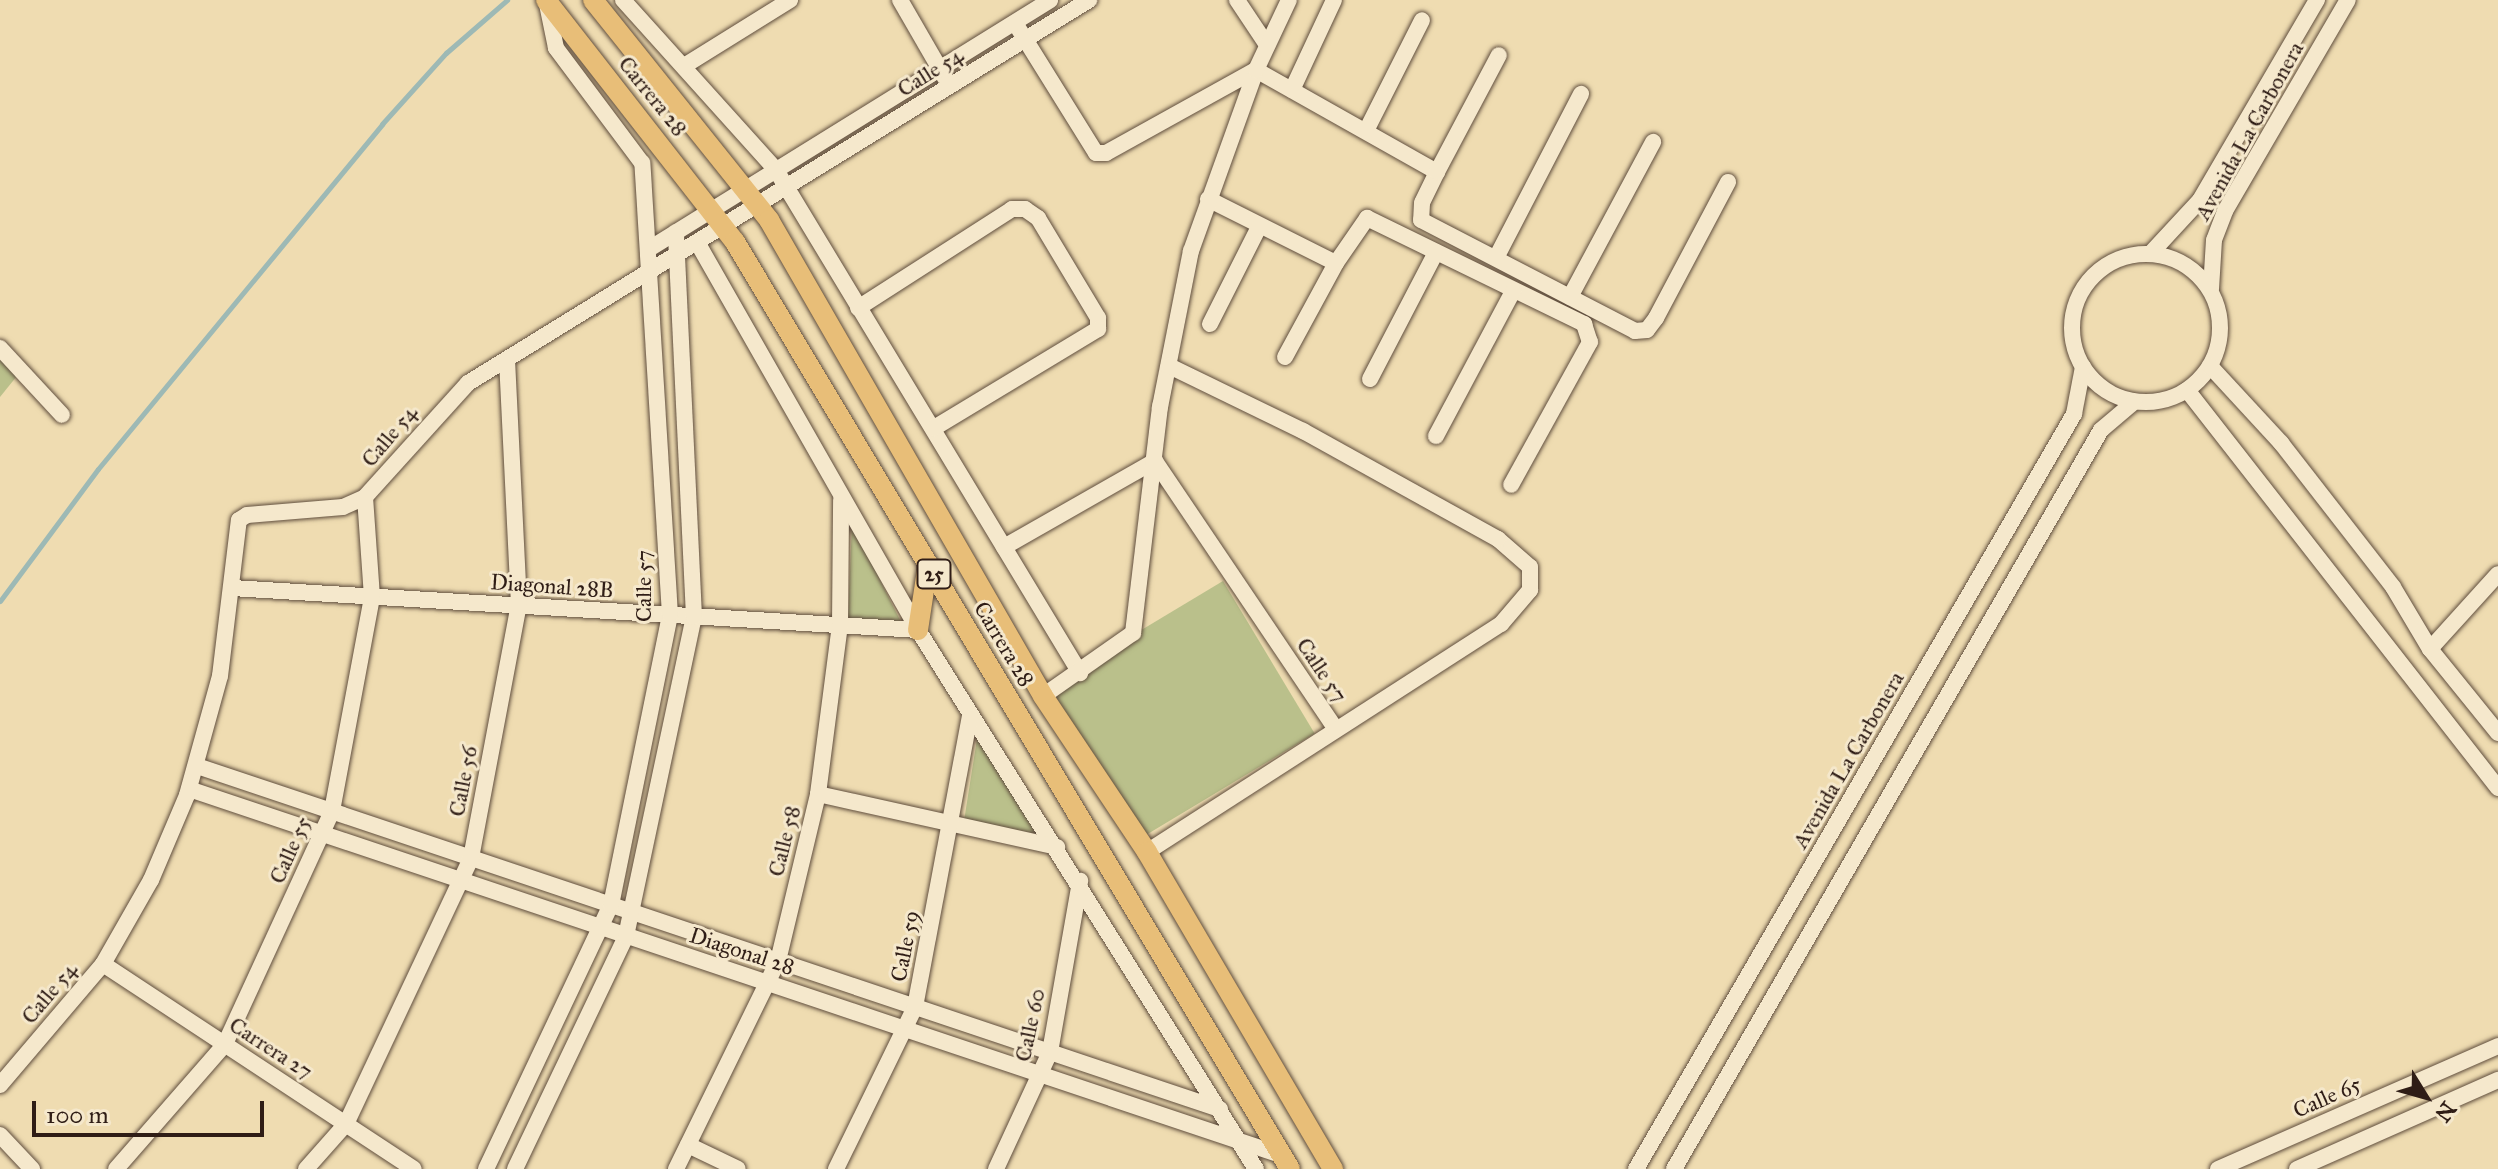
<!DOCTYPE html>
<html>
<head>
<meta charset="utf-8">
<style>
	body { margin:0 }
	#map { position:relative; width:2498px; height:1169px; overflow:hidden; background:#efdcb1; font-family:"IM FELL Great Primer",serif }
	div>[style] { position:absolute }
	.green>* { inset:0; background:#bac08b; transform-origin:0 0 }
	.stream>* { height:5px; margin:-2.5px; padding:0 2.5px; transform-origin:2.5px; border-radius:2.5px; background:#9db9b5 }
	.roads { filter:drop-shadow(0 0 2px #5f4d3d) drop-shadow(0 0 2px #5f4d3d) }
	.minor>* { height:16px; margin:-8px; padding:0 8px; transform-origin:8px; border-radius:8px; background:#f5e8cc }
	.minor>.ring { margin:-8px; padding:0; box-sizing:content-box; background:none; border:16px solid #f5e8cc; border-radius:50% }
	.major>* { height:20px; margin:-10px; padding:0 10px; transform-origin:10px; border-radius:10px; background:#e8be78 }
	span { translate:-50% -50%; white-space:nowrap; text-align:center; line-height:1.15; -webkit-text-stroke:6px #f5e8cc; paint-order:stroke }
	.shield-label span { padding:2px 6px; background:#f5e8cc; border:2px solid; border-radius:6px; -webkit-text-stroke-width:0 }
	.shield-label { font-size:20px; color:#2f1d16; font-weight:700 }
	.street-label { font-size:22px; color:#2f1d16 }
	.north { position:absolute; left:2386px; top:1057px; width:80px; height:80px; -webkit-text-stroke:6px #f5e8cc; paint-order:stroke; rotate:127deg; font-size:22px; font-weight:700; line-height:32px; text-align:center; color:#2f1d16 }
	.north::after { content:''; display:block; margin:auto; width:28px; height:36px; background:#2f1d16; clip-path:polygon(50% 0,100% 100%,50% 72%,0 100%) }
	.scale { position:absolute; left:32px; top:1101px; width:232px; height:36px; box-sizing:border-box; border:4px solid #2f1d16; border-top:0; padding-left:10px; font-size:24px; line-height:28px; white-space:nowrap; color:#2f1d16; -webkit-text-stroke:6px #f5e8cc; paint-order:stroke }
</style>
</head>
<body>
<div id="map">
	<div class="green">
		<div style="clip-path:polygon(0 348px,21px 371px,0 397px)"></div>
		<div style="clip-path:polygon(852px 524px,901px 622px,848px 618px)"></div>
		<div style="left:1223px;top:581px;width:178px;height:206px;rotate:59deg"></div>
		<div style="clip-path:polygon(977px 739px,1039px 834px,964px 821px)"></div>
	</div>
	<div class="stream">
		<div style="left:0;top:601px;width:164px;rotate:-53.4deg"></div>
		<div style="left:98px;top:469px;width:447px;rotate:-50.5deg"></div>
		<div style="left:382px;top:124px;width:96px;rotate:-48deg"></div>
		<div style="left:446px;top:53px;width:81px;rotate:-41deg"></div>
	</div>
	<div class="roads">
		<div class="minor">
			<div style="left:623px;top:0;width:229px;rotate:48deg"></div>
			<div style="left:776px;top:170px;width:588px;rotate:58.85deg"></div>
			<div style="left:900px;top:0;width:90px;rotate:60deg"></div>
			<div style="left:1237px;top:0;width:54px;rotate:56.3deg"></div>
			<div style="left:1015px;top:23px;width:153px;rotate:58.1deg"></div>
			<div style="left:1096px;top:153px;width:10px"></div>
			<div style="left:1106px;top:153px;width:171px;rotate:-29deg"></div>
			<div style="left:1256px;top:70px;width:208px;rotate:29.4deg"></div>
			<div style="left:1437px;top:172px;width:34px;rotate:116deg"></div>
			<div style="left:1422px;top:203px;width:17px;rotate:93deg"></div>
			<div style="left:1421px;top:220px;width:241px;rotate:27.4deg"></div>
			<div style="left:1635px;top:331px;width:12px;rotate:-5deg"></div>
			<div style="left:1647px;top:330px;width:15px;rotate:-53deg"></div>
			<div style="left:1656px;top:318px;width:154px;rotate:-62.1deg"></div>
			<div style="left:684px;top:66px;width:125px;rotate:-31.9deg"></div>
			<div style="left:1292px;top:90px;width:99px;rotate:-65deg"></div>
			<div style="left:1366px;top:131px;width:124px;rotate:-63.2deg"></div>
			<div style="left:1437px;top:172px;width:132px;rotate:-62.1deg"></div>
			<div style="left:1208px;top:199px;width:143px;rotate:26.6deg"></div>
			<div style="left:1336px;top:263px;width:55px;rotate:-55.4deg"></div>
			<div style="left:1367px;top:218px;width:242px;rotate:26deg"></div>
			<div style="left:1584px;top:324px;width:19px;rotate:72deg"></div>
			<div style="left:1590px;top:342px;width:163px;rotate:118.9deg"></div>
			<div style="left:697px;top:242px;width:447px;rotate:60.3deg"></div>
			<div style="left:918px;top:630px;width:636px;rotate:57.91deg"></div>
			<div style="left:649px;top:249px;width:472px;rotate:-31.8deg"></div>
			<div style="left:2151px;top:253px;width:72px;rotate:-47.2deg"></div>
			<div style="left:2200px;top:200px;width:232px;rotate:-59.7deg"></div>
			<div class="ring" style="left:2072px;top:254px;width:132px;height:132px"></div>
			<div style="left:1496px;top:258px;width:185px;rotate:-62.6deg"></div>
			<div style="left:2211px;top:289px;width:49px;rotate:-86.5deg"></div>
			<div style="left:2214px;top:240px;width:31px;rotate:-69deg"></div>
			<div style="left:2225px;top:211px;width:244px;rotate:-59.8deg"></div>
			<div style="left:1570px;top:297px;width:176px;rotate:-61.8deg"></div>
			<div style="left:858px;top:308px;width:183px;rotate:-32.7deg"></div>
			<div style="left:1012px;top:209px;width:13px"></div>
			<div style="left:1025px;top:209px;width:16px;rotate:35deg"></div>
			<div style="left:1038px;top:218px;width:117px;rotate:59deg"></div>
			<div style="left:1098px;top:318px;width:11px;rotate:90deg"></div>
			<div style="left:1098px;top:329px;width:192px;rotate:148.9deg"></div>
			<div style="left:1210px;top:324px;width:109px;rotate:-63.2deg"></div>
			<div style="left:0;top:348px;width:91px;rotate:47.2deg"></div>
			<div style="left:1285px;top:357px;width:107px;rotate:-61.5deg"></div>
			<div style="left:2210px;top:366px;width:105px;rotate:47.3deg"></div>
			<div style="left:2281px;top:443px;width:182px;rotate:52.1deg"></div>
			<div style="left:2393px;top:587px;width:72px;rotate:59.2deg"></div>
			<div style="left:2430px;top:649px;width:108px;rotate:51deg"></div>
			<div style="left:1370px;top:379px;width:143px;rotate:-62.5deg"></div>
			<div style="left:2187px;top:390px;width:505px;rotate:52deg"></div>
			<div style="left:1436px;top:436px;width:164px;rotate:-62deg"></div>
			<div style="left:1004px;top:547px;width:174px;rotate:-29.7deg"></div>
			<div style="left:1155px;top:461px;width:323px;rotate:56deg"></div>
			<div style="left:232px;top:588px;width:687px;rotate:3.5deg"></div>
			<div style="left:2430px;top:649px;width:101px;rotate:-47.8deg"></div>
			<div style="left:1043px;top:696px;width:110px;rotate:-35deg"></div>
			<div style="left:1133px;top:633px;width:228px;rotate:-83.2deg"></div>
			<div style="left:1160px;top:407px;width:159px;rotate:-78.8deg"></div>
			<div style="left:1191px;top:251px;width:192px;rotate:-70.2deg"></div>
			<div style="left:1256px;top:70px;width:77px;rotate:-64.8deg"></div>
			<div style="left:197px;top:766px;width:1079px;rotate:18.54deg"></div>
			<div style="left:189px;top:789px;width:1152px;rotate:18.53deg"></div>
			<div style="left:818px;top:794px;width:245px;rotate:12.5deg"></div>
			<div style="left:1147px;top:852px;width:421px;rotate:-32.8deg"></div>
			<div style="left:1501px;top:624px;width:45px;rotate:-49.5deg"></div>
			<div style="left:1530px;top:590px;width:23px;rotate:-90deg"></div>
			<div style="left:1530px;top:567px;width:43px;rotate:-138.8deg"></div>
			<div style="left:1498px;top:539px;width:223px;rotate:-151deg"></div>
			<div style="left:1303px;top:431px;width:149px;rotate:-154.1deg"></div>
			<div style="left:103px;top:964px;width:372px;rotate:33.4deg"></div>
			<div style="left:0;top:1085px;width:159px;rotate:-49.6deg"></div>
			<div style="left:103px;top:964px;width:97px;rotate:-60.3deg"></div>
			<div style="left:151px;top:880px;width:92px;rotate:-67deg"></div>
			<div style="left:187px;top:795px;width:123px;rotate:-74.5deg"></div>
			<div style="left:220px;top:676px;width:157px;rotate:-83.1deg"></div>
			<div style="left:239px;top:520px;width:9px;rotate:-32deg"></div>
			<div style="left:247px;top:515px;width:96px;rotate:-4.8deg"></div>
			<div style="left:343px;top:507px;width:24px;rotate:-24deg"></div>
			<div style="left:365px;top:497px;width:154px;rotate:-47.9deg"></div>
			<div style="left:468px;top:383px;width:730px;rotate:-31.66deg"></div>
			<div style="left:0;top:1135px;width:47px;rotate:46.7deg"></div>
			<div style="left:688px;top:1145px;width:55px;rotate:25.6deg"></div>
			<div style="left:116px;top:1169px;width:166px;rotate:-48.9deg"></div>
			<div style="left:225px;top:1044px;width:256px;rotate:-65.3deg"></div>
			<div style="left:332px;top:811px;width:218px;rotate:-79.4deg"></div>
			<div style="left:372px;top:597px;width:100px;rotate:-94deg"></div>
			<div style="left:306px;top:1169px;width:60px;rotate:-48.4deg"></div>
			<div style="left:346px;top:1124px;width:294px;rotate:-64.8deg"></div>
			<div style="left:471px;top:858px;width:258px;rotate:-79.3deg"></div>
			<div style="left:519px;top:605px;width:245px;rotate:-92.8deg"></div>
			<div style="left:486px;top:1169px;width:292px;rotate:-64.7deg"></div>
			<div style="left:611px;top:905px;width:296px;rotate:-78.5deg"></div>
			<div style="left:670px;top:615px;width:453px;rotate:-93.5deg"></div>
			<div style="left:642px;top:163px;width:144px;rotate:-126.8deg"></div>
			<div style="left:556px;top:48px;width:45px;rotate:-101.6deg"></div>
			<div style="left:515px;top:1169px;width:258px;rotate:-64.5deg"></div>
			<div style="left:626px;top:936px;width:326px;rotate:-78deg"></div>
			<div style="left:694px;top:617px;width:385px;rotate:-92.7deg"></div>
			<div style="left:676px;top:1169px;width:232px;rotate:-63.9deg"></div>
			<div style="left:778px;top:961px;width:172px;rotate:-76.5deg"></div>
			<div style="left:818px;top:794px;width:170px;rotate:-82.6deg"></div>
			<div style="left:840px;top:625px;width:125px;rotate:-89.5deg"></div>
			<div style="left:836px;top:1169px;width:180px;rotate:-64deg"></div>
			<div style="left:915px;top:1007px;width:295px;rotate:-79.3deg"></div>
			<div style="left:996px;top:1169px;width:129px;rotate:-65.2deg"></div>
			<div style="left:1050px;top:1052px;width:174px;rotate:-80deg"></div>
			<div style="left:1636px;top:1169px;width:873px;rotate:-59.88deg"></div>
			<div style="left:2074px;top:414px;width:48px;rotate:-79.2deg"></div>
			<div style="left:1674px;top:1169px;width:853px;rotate:-59.98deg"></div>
			<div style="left:2101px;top:430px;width:43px;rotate:-40.3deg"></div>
			<div style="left:2218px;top:1169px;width:306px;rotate:-23.7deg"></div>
			<div style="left:2297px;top:1169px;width:220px;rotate:-23.9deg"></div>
		</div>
		<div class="major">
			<div style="left:546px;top:0;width:307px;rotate:52deg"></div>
			<div style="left:735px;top:242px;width:1080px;rotate:59.09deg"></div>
			<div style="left:593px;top:0;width:282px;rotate:51.3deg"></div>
			<div style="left:769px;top:220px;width:549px;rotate:60.07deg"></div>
			<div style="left:1043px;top:696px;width:187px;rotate:56.3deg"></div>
			<div style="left:1147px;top:852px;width:368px;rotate:59.6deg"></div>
			<div style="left:918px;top:630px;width:67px;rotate:-81.4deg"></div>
		</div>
	</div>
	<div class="shield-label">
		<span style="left:934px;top:574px">25</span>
	</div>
	<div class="street-label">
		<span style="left:930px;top:72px;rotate:-32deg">Calle 54</span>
		<span style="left:653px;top:96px;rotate:51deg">Carrera 28</span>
		<span style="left:2249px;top:131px;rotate:-61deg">Avenida La Carbonera</span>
		<span style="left:389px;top:436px;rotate:-50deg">Calle 54</span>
		<span style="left:552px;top:586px;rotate:4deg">Diagonal 28B</span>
		<span style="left:644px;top:586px;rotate:-90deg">Calle 57</span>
		<span style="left:1004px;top:644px;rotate:59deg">Carrera 28</span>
		<span style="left:1322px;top:670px;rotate:56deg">Calle 57</span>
		<span style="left:1848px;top:760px;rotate:-60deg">Avenida La Carbonera</span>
		<span style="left:463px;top:781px;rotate:-79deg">Calle 56</span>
		<span style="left:784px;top:841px;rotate:-76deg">Calle 58</span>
		<span style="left:290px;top:850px;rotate:-66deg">Calle 55</span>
		<span style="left:905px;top:946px;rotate:-79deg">Calle 59</span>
		<span style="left:742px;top:951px;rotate:18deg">Diagonal 28</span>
		<span style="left:49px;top:993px;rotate:-50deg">Calle 54</span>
		<span style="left:1030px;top:1025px;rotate:-78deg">Calle 60</span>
		<span style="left:271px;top:1048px;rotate:33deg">Carrera 27</span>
		<span style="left:2327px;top:1097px;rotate:-24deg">Calle 65</span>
	</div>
	<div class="north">N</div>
	<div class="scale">100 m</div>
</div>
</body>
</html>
